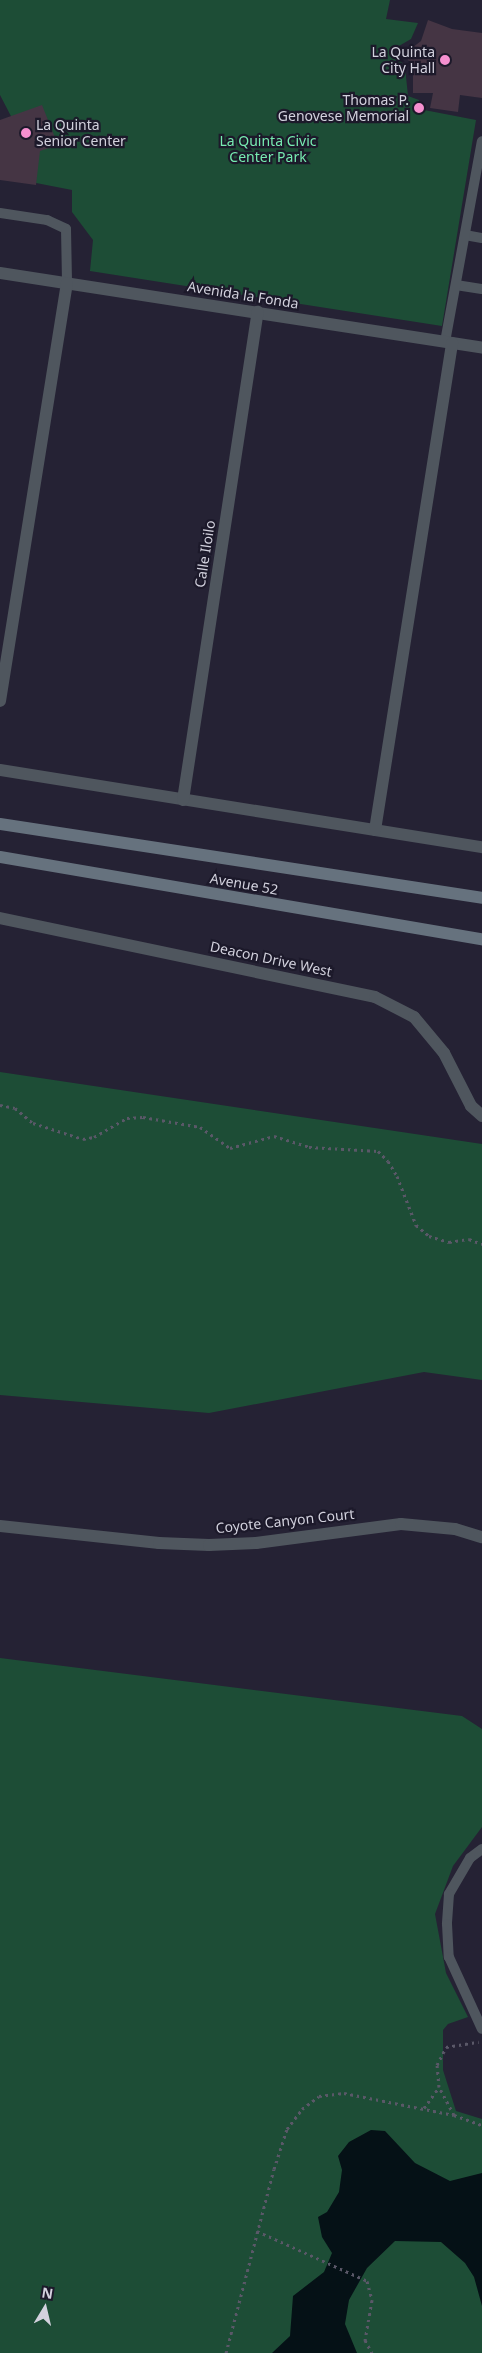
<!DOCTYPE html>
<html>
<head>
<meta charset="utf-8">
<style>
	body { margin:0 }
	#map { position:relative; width:482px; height:2353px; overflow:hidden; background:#252234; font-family:"Noto Sans",sans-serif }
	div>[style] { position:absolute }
	.green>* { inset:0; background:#1d4d36 }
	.water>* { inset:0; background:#051116 }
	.building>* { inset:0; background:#453544 }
	.path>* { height:3px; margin-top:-1.5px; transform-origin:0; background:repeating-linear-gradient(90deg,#5a5868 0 2.5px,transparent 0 6.5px) }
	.service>* { height:10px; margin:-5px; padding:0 5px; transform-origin:5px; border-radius:5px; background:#4f565e }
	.minor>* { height:12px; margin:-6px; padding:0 6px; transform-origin:6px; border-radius:6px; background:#4f565e }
	.secondary>* { height:12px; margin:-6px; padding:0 6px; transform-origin:6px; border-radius:6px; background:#66727e }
	.dots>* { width:14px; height:14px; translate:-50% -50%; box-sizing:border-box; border:2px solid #1c192a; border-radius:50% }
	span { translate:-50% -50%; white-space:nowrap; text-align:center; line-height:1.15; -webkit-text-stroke:4.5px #1c192a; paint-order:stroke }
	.poi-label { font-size:14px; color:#d2d1dd }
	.right { translate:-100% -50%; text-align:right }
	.left { translate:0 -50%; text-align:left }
	.park-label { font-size:14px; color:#77ecb1 }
	.street-label { font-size:14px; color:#d2d1dd }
	.north { position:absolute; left:20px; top:2283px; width:50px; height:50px; -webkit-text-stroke:4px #1c192a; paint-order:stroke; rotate:9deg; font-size:14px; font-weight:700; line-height:20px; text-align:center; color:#d2d1dd }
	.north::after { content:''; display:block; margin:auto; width:18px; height:22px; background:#d2d1dd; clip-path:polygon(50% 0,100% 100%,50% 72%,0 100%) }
</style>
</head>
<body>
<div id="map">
	<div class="green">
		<div style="clip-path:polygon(0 0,390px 0,386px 19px,418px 23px,411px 39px,392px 50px,405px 67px,408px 96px,419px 100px,419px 109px,476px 120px,442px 326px,90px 271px,93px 240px,72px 212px,72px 190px,31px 182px,14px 122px,0 95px)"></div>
		<div style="clip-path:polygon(0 1072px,482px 1144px,482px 1380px,424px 1372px,209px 1413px,0 1395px)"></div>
		<div style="clip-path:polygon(0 1658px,462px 1716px,482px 1729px,482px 1827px,453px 1866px,435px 1914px,446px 1973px,468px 2017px,448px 2024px,443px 2030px,443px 2070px,456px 2111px,482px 2119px,482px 2353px,0 2353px)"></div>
	</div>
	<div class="water">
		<div style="clip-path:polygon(371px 2130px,385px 2131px,415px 2163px,450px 2181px,482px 2173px,482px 2306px,474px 2277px,465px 2263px,441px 2242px,395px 2241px,367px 2268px,349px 2300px,345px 2324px,357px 2353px,272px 2353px,290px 2336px,293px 2296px,324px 2272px,332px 2253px,322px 2237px,318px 2217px,327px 2212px,339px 2192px,342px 2170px,338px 2156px,349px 2142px)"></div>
	</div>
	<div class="building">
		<div style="clip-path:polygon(428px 20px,452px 29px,482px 33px,482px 98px,460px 95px,458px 112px,430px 108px,433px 93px,413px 93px,413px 67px,404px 54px,421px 41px)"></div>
		<div style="clip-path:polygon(42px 105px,58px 145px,40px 151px,36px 185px,0 180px,0 120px)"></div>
	</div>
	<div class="path">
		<div style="left:0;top:1105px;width:15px;rotate:11deg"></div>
		<div style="left:15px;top:1108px;width:23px;rotate:40deg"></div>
		<div style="left:33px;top:1123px;width:52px;rotate:17.7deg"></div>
		<div style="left:83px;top:1139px;width:11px;rotate:-10deg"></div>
		<div style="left:94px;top:1137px;width:38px;rotate:-30deg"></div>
		<div style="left:127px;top:1118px;width:16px;rotate:-4deg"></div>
		<div style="left:143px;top:1117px;width:58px;rotate:10deg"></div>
		<div style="left:200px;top:1127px;width:37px;rotate:35deg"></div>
		<div style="left:230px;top:1148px;width:46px;rotate:-15.3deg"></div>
		<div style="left:274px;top:1136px;width:37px;rotate:17deg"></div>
		<div style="left:309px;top:1147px;width:69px;rotate:3.3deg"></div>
		<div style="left:378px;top:1151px;width:14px;rotate:45deg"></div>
		<div style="left:388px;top:1161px;width:17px;rotate:59deg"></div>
		<div style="left:397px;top:1176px;width:53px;rotate:68.8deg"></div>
		<div style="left:416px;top:1225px;width:17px;rotate:40deg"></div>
		<div style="left:429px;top:1236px;width:21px;rotate:17deg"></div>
		<div style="left:449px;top:1242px;width:20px;rotate:-9deg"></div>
		<div style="left:469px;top:1239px;width:14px;rotate:21deg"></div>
		<div style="left:424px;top:2108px;width:26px;rotate:-54deg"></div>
		<div style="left:454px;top:2115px;width:32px;rotate:-118deg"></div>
		<div style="left:439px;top:2087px;width:22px;rotate:-95deg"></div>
		<div style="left:437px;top:2065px;width:20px;rotate:-63deg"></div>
		<div style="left:446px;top:2047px;width:33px;rotate:-9deg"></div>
		<div style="left:257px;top:2231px;width:121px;rotate:24.4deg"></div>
		<div style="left:367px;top:2281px;width:20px;rotate:75deg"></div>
		<div style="left:372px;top:2300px;width:41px;rotate:99.9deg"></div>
		<div style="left:365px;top:2340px;width:15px;rotate:62deg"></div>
		<div style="left:226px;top:2353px;width:190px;rotate:-75.4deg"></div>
		<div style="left:274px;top:2169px;width:42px;rotate:-72deg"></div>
		<div style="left:287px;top:2129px;width:25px;rotate:-53deg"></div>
		<div style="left:302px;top:2109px;width:21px;rotate:-37deg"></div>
		<div style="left:319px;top:2096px;width:25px;rotate:-7deg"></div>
		<div style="left:344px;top:2093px;width:112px;rotate:11.3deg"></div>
		<div style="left:454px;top:2115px;width:30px;rotate:20deg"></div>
	</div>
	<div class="service">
		<div style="left:0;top:213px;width:48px;rotate:8.5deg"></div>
		<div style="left:47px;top:220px;width:21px;rotate:25deg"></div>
		<div style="left:66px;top:229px;width:54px;rotate:88.9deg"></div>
		<div style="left:465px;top:235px;width:17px;rotate:10deg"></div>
		<div style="left:456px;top:285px;width:26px;rotate:9deg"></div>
		<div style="left:445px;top:342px;width:204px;rotate:-79.6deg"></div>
		<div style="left:482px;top:1849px;width:15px;rotate:143deg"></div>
		<div style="left:470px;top:1858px;width:42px;rotate:120.3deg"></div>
		<div style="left:449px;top:1894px;width:30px;rotate:94deg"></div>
		<div style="left:447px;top:1924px;width:33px;rotate:87deg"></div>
		<div style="left:449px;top:1957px;width:79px;rotate:65.4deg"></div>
	</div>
	<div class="minor">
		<div style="left:0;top:273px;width:488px;rotate:8.8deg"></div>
		<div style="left:0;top:701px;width:423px;rotate:-80.9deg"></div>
		<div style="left:0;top:770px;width:488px;rotate:9.1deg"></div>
		<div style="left:183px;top:800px;width:494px;rotate:-81.3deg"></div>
		<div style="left:375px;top:830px;width:493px;rotate:-81deg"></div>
		<div style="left:0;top:918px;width:383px;rotate:11.9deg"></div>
		<div style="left:375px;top:997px;width:44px;rotate:27.1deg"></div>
		<div style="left:414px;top:1017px;width:47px;rotate:50.2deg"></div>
		<div style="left:444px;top:1053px;width:59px;rotate:63deg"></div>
		<div style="left:471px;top:1106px;width:15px;rotate:42deg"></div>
		<div style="left:0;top:1526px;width:160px;rotate:6.1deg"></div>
		<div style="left:159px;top:1543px;width:50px;rotate:2.3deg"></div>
		<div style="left:209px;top:1545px;width:47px;rotate:-2.4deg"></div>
		<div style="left:256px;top:1543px;width:146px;rotate:-7.5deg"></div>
		<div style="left:401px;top:1524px;width:54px;rotate:5.3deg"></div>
		<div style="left:455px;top:1529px;width:28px;rotate:17deg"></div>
	</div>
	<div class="secondary">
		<div style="left:0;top:824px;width:488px;rotate:8.7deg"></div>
		<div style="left:0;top:857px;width:489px;rotate:9.7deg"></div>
	</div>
	<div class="dots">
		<div style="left:445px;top:60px;background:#f690d0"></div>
		<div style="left:419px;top:108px;background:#f690d0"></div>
		<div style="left:26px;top:133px;background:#f690d0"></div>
	</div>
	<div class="poi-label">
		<span class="right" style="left:435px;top:60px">La Quinta<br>City Hall</span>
		<span class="right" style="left:409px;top:108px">Thomas P.<br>Genovese Memorial</span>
		<span class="left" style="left:36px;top:133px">La Quinta<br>Senior Center</span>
	</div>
	<div class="park-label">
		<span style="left:268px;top:149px">La Quinta Civic<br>Center Park</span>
	</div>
	<div class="street-label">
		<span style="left:243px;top:295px;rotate:9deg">Avenida la Fonda</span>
		<span style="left:205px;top:554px;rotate:-81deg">Calle Iloilo</span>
		<span style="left:244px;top:884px;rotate:10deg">Avenue 52</span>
		<span style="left:271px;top:959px;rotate:12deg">Deacon Drive West</span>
		<span style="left:285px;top:1521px;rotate:-6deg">Coyote Canyon Court</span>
	</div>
	<div class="north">N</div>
</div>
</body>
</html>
